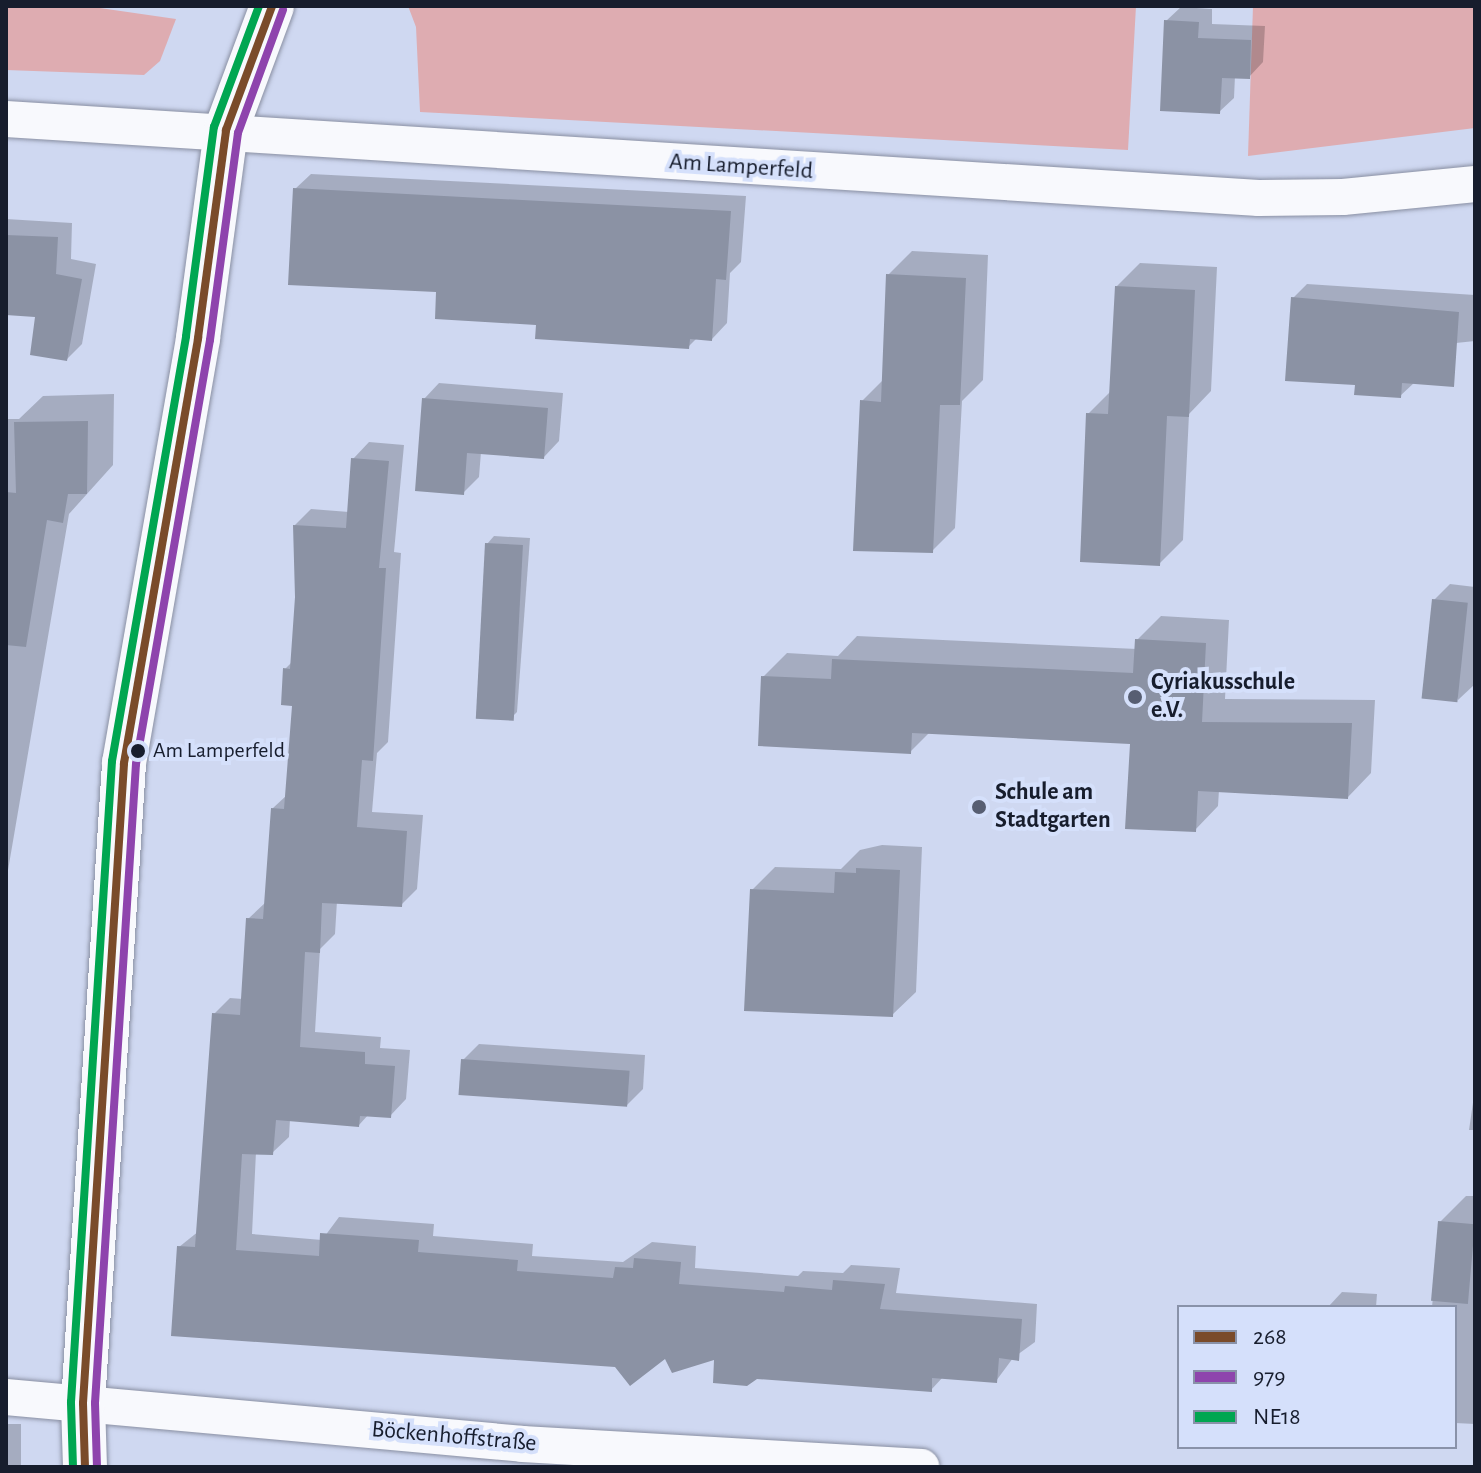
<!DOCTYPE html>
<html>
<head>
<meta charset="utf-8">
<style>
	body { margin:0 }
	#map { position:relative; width:1481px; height:1473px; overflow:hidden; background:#cfd8f1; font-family:"Alegreya Sans",sans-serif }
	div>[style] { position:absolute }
	.green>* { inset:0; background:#deacb1 }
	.shadow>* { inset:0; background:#0003; transform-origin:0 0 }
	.building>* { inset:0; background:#8b92a4; transform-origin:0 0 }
	.roads { filter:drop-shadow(0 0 2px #898fa2) drop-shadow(0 0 2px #898fa2) }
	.minor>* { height:36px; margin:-18px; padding:0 18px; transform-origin:18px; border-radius:18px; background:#f8f9fd }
	.secondary>* { height:44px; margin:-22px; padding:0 22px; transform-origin:22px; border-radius:22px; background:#f8f9fd }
	.bus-1>* { height:8px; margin:-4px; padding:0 4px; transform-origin:4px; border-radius:4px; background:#7a4b2a }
	.bus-2>* { height:8px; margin:-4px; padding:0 4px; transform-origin:4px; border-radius:4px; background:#8e44ad }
	.bus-3>* { height:8px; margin:-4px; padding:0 4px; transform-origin:4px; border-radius:4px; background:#00a651 }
	.dots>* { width:22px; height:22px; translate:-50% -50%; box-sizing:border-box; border:4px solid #d5e0fb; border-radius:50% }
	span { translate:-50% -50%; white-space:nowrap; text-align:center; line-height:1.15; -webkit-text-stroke:8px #d5e0fb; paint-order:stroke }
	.bus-label { font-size:22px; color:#171d2d }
	.left { translate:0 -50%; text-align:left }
	.street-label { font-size:24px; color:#171d2d }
	.poi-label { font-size:24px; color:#171d2d; font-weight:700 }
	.frame { position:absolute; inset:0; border:8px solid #171d2d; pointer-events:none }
	.legend { position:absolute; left:1177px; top:1305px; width:280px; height:144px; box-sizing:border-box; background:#d5e0fb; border:2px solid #8992a9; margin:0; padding:10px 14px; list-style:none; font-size:24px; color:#171d2d }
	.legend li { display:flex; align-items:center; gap:16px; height:40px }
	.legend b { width:40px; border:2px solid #8992a9 }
</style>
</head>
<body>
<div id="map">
	<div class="green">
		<div style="clip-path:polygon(6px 6px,86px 6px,176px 19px,160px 61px,144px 75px,6px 70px)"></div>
		<div style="clip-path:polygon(408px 6px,1136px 6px,1128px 150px,420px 112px,416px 27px)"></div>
		<div style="clip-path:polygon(1253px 6px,1475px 6px,1475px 128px,1248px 156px)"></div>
	</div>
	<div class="shadow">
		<div style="clip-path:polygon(1181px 7px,1212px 9px,1212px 24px,1265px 26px,1263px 62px,1249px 77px,1235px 76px,1234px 98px,1219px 112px,1166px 21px)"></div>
		<div style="clip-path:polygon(311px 174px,746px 196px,741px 262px,730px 273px,727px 323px,712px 339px,697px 338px,688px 347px,538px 324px,438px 290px,295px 189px)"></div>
		<div style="clip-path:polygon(6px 219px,72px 223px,71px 259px,96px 264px,82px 344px,67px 359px,37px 315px,6px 313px)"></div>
		<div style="clip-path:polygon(912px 251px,988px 255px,983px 380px,962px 401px,955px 528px,932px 551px,862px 401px,884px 379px,888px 275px)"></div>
		<div style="clip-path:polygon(1140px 263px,1217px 267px,1211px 391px,1189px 414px,1183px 540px,1159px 564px,1088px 414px,1111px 391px,1117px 286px)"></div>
		<div style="clip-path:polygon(1307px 284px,1475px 295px,1475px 341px,1418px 347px,1415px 382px,1400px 396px,1357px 383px,1293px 298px)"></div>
		<div style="clip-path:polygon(439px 383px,563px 393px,559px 441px,544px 457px,481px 452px,479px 477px,463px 493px,424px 399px)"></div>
		<div style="clip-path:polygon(114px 394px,113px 465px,69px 514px,6px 882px,6px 419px,19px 419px,43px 396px)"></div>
		<div style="clip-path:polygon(369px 442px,404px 445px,394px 552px,401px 553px,388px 742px,377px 753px,372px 812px,423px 815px,417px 889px,401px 905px,337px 901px,335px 934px,320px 949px,315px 1032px,381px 1037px,380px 1048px,410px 1050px,406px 1099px,390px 1116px,369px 1114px,359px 1125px,290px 1119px,289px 1137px,272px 1153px,256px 1152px,252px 1234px,322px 1240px,339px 1217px,434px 1224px,433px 1236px,533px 1244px,532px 1256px,623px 1262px,652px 1242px,696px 1246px,695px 1268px,798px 1276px,803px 1271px,843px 1273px,851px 1265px,900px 1268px,896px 1293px,1037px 1304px,1035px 1342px,1013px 1358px,996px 1381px,943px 1377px,931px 1390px,716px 1358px,666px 1356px,616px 1365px,179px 1247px,199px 1231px,214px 1014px,230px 998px,243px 999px,248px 919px,266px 902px,273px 808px,287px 795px,294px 704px,285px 669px,292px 662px,297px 597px,295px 525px,311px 509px,349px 512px,353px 459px)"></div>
		<div style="clip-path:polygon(494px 536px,530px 538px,517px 712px,509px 720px,487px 544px)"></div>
		<div style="clip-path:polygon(1450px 584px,1475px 587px,1474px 685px,1458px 700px,1434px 600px)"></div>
		<div style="clip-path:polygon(1161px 616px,1229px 620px,1225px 699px,1375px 700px,1371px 773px,1348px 797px,1219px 790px,1218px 806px,1195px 830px,1132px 742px,930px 732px,910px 752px,763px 677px,787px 653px,838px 656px,857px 636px,1137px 649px,1137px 640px)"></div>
		<div style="clip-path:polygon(882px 845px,922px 847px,916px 992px,892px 1015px,752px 890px,775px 867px,841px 869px,860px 850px)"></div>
		<div style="clip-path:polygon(479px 1044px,645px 1055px,643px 1089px,627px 1105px,463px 1060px)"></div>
		<div style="clip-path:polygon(1475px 1089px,1475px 1130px,1469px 1130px)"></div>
		<div style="clip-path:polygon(1466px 1196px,1475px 1196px,1475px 1424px,1455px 1423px,1455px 1307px,1432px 1307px,1440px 1222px)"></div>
		<div style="clip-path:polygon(1342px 1292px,1377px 1294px,1376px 1307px,1328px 1307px)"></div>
		<div style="left:6px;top:1424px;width:15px;height:43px"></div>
	</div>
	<div class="building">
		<div style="clip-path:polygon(1164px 20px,1199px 22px,1198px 38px,1251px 40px,1250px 79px,1222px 78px,1220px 114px,1160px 111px)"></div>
		<div style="clip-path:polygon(293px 188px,731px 211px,726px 280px,716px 279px,712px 341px,690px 339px,689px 349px,535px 339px,536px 325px,435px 319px,436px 292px,288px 285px)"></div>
		<div style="clip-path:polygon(6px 235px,58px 237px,56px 274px,82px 279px,67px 361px,30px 355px,35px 317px,6px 315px)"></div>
		<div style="clip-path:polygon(886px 274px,966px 278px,960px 405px,940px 405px,933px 553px,853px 551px,860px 400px,881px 402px)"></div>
		<div style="clip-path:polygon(1115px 286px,1195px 290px,1189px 417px,1167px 416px,1160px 566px,1080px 562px,1086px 413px,1108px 414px)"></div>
		<div style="clip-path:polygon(1291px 297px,1459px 312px,1454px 387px,1402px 383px,1401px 398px,1354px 395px,1355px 385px,1285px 381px)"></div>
		<div style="clip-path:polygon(422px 398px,548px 408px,544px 459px,467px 453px,464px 495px,415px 491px)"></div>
		<div style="clip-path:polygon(88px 421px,87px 494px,68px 494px,63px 523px,47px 520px,26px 647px,6px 645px,6px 492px,16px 493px,14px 422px)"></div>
		<div style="clip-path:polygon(351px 458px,389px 461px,379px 568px,386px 568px,373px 761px,362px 760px,357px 827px,407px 831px,402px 907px,322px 903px,320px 953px,305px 952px,300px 1047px,365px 1052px,365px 1064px,395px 1066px,391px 1118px,360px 1116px,359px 1127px,276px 1120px,273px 1155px,242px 1154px,236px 1250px,319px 1256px,320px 1233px,419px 1240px,418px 1252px,518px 1260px,517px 1271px,613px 1278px,615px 1267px,633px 1268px,634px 1258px,681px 1262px,679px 1284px,784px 1292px,785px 1286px,832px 1290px,833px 1280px,885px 1284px,880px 1309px,1022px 1319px,1019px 1361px,999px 1358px,997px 1383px,932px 1378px,932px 1392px,757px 1379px,747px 1386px,713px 1383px,714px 1360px,672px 1373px,665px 1359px,630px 1386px,615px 1367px,171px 1336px,177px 1246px,195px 1247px,212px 1013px,240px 1015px,246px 918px,263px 919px,271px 808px,284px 809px,292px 706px,281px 705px,283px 668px,290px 669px,295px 597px,293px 525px,346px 528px)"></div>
		<div style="left:485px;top:543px;width:38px;height:176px;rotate:3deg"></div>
		<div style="left:1432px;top:599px;width:36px;height:100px;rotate:6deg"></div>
		<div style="clip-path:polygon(1135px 639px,1206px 643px,1202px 722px,1352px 723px,1348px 799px,1198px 791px,1196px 832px,1125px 829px,1130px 744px,912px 733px,911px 754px,758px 746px,761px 676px,831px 679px,832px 659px,1133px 673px)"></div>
		<div style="clip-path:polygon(856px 868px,900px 870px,893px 1017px,744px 1011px,750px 889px,834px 893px,835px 872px,856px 873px)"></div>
		<div style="left:461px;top:1059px;width:169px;height:36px;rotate:4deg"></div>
		<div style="left:1438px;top:1221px;width:37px;height:80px;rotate:5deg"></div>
	</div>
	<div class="roads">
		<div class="minor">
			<div style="left:6px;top:119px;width:1255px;rotate:3.61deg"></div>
			<div style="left:1259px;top:198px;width:84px;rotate:-0.7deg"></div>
			<div style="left:1343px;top:197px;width:133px;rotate:-5.6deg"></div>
			<div style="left:6px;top:1397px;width:519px;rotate:5.19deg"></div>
			<div style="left:523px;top:1444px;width:399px;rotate:3.3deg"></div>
		</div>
		<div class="secondary">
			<div style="left:85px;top:1467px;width:64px;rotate:-91.8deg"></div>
			<div style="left:83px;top:1403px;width:641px;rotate:-86.33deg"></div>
			<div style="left:124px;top:763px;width:431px;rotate:-80.1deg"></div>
			<div style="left:198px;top:338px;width:210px;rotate:-82.3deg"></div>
			<div style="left:226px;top:130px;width:132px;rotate:-69.6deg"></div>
		</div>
	</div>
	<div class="bus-1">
		<div style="left:85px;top:1467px;width:64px;rotate:-91.8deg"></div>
		<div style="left:83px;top:1403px;width:641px;rotate:-86.33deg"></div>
		<div style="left:124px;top:763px;width:431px;rotate:-80.1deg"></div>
		<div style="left:198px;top:338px;width:210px;rotate:-82.3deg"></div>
		<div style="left:226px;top:130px;width:132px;rotate:-69.6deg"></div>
	</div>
	<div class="bus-2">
		<div style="left:97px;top:1467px;width:64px;rotate:-91.8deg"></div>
		<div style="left:95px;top:1403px;width:640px;rotate:-86.33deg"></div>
		<div style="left:136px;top:764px;width:430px;rotate:-80.1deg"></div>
		<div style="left:210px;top:340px;width:209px;rotate:-82.3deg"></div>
		<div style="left:238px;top:133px;width:131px;rotate:-69.9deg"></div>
	</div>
	<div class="bus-3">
		<div style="left:73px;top:1467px;width:65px;rotate:-91.8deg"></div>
		<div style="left:71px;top:1402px;width:642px;rotate:-86.34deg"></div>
		<div style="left:112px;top:761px;width:431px;rotate:-80.1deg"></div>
		<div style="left:186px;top:336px;width:211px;rotate:-82.4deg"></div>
		<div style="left:214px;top:127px;width:129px;rotate:-69.6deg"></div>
	</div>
	<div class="dots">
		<div style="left:1135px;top:697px;background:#575e72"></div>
		<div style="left:138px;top:751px;background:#171d2d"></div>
		<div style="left:979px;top:807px;background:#575e72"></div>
	</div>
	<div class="bus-label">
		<span class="left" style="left:153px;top:751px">Am Lamperfeld</span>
	</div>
	<div class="street-label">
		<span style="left:741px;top:167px;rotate:4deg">Am Lamperfeld</span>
		<span style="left:454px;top:1437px;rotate:5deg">Böckenhoffstraße</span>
	</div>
	<div class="poi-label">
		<span class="left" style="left:1151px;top:697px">Cyriakusschule<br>e.V.</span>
		<span class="left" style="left:995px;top:807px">Schule am<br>Stadtgarten</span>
	</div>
	<div class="frame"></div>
	<ul class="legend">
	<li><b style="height:10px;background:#7a4b2a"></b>268</li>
	<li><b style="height:10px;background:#8e44ad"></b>979</li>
	<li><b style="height:10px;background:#00a651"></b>NE18</li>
	</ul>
</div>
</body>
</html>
